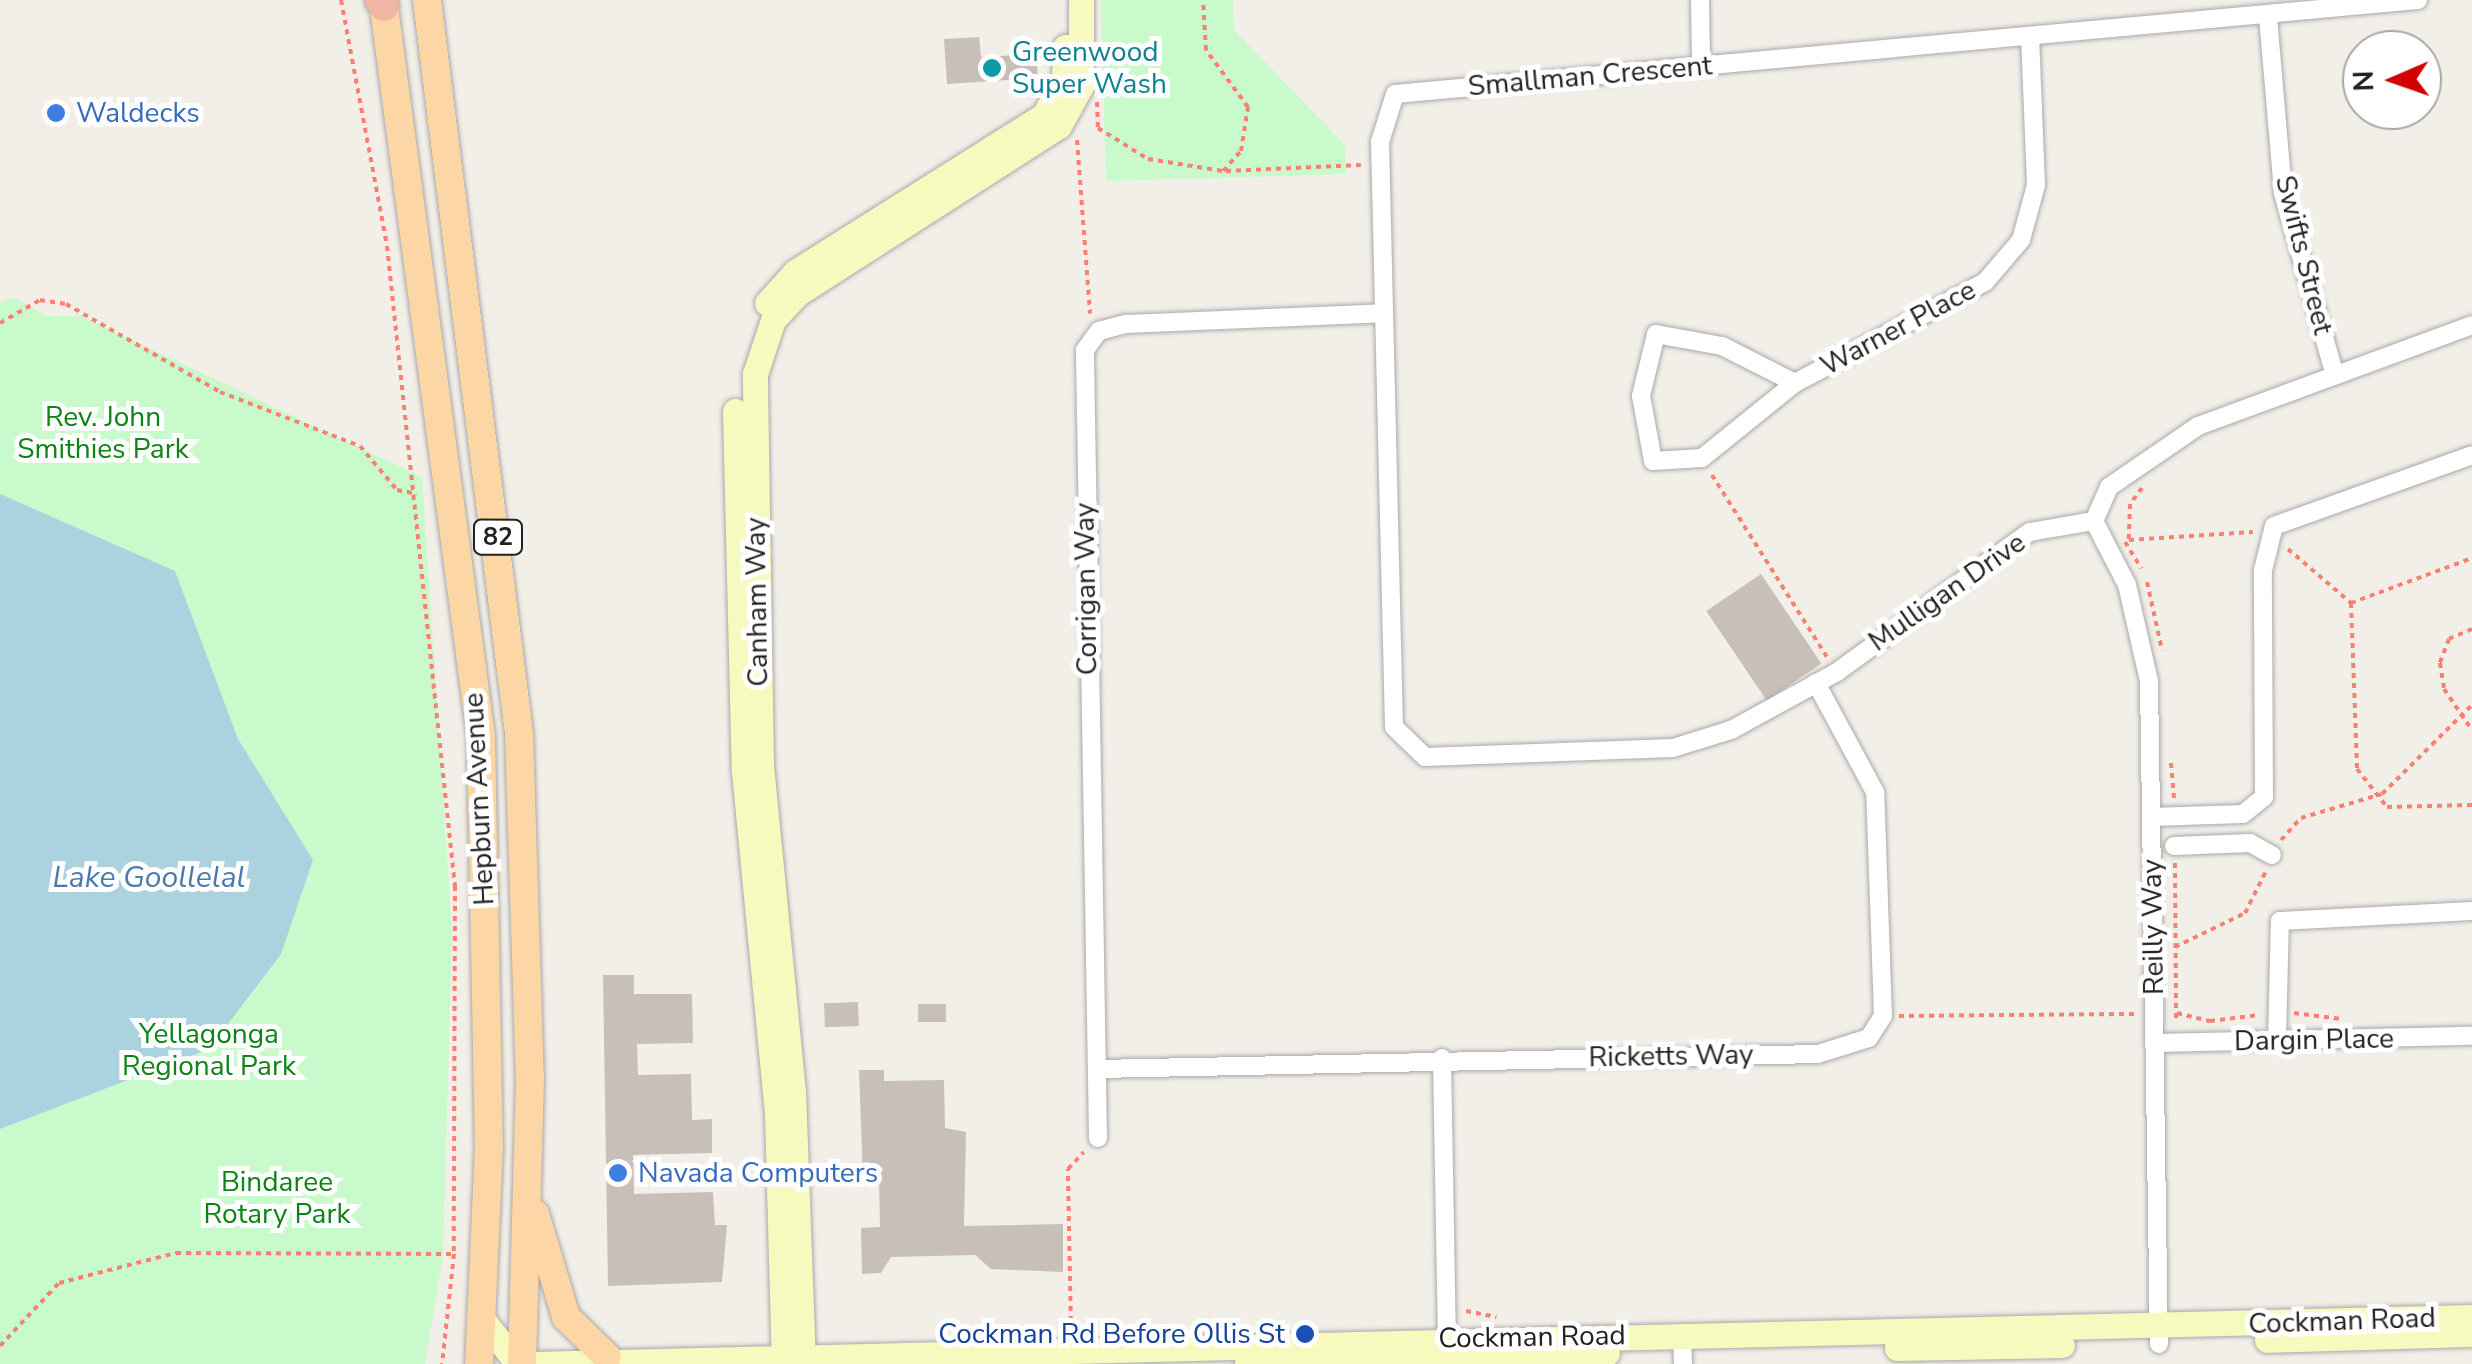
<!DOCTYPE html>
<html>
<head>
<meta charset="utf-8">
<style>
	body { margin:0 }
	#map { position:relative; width:2472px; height:1364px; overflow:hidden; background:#f2efe9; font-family:"Nunito Sans",sans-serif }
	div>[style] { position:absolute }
	.park>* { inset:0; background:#c8facc }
	.water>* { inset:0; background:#aad3df }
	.building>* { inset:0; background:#c7bfb8; transform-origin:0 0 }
	.path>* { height:4px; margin-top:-2px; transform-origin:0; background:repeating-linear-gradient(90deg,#fa8072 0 5px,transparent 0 10px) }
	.roads { filter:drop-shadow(0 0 2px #a9a9a9) drop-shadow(0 0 2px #a9a9a9) }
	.minor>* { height:18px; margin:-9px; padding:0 9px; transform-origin:9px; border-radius:9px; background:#fff }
	.secondary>* { height:25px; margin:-12.5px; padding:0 12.5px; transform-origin:12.5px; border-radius:12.5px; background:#f7fabf }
	.primary>* { height:28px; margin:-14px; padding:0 14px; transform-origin:14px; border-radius:14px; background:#fcd6a4 }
	.trunk>* { height:30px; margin:-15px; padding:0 15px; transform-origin:15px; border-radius:15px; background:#f2b4a3 }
	.dots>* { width:28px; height:28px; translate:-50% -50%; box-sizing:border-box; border:5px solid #fff; border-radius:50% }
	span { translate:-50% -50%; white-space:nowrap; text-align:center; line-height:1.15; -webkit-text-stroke:10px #fff; paint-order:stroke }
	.shield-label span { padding:2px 8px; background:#fff; border:2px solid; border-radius:8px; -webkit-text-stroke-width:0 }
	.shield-label { font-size:25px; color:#222; font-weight:700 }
	.culture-label { font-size:28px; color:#0d838f }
	.left { translate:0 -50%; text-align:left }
	.street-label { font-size:28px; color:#222 }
	.shop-label { font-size:28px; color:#366cbe }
	.park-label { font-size:28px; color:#0c8416 }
	.transit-label { font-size:28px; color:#164399 }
	.right { translate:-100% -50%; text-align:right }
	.water-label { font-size:30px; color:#4a7aab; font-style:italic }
	.north { position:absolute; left:2342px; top:30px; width:100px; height:100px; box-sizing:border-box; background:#fff; border:2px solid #a7a7a7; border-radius:50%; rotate:268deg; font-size:28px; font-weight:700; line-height:40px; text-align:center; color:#222 }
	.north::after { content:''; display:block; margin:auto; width:35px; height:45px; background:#d40000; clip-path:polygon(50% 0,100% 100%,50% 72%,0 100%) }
</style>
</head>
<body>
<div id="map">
	<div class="park">
		<div style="clip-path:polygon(1101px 0,1233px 0,1234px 30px,1345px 145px,1346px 174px,1106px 181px)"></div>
		<div style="clip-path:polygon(13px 297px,47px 316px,81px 316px,422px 477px,452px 934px,443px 1254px,425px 1364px,0 1364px,0 303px)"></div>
	</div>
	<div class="water">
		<div style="clip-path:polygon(0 494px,175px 571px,238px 739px,313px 860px,281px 954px,209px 1049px,0 1129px)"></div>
	</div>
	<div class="building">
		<div style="clip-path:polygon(979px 37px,981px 57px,1036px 54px,1038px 78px,947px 84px,944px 39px)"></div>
		<div style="left:1761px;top:574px;width:108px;height:66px;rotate:56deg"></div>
		<div style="clip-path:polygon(603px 975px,634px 975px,634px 994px,692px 994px,693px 1043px,637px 1044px,638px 1075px,691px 1074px,692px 1120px,712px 1119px,712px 1153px,633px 1155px,634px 1194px,713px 1192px,715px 1225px,727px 1225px,722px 1282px,608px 1286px)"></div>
		<div style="left:858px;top:1002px;width:24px;height:34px;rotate:88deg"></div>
		<div style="left:946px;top:1004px;width:18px;height:28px;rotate:90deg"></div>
		<div style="clip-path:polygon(859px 1070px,884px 1070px,884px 1081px,944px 1080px,945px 1128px,966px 1132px,964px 1226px,1063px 1224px,1063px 1272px,991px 1269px,975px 1255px,891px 1257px,881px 1273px,862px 1274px,861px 1228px,880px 1227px,879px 1178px,863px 1179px)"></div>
	</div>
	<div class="path">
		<div style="left:341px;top:0;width:250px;rotate:79.4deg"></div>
		<div style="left:387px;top:246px;width:644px;rotate:83.94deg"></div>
		<div style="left:455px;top:886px;width:368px;rotate:90.2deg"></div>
		<div style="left:454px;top:1254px;width:111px;rotate:96.2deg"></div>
		<div style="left:1097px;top:102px;width:26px;rotate:88deg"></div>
		<div style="left:1098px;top:128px;width:59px;rotate:31.8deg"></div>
		<div style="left:1148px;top:159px;width:76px;rotate:9.1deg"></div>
		<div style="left:1223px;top:171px;width:27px;rotate:-48deg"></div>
		<div style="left:1241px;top:151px;width:45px;rotate:-81deg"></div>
		<div style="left:1248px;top:107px;width:71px;rotate:-126.4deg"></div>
		<div style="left:1206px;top:50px;width:50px;rotate:-93.4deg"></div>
		<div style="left:1077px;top:140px;width:174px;rotate:85.7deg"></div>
		<div style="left:1226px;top:171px;width:135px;rotate:-2.5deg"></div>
		<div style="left:0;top:323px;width:46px;rotate:-29.9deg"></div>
		<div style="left:40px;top:300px;width:26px;rotate:9deg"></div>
		<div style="left:66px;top:304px;width:177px;rotate:29.7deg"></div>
		<div style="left:220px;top:392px;width:150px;rotate:21.1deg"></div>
		<div style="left:360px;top:446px;width:57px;rotate:49.9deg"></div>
		<div style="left:397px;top:490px;width:20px;rotate:11deg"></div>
		<div style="left:1712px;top:475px;width:215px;rotate:57.7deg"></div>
		<div style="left:2142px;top:488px;width:20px;rotate:127deg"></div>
		<div style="left:2130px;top:504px;width:36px;rotate:92deg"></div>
		<div style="left:2129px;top:540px;width:124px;rotate:-3.7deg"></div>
		<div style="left:2125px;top:542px;width:31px;rotate:58deg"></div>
		<div style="left:2288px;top:549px;width:83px;rotate:40.6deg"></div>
		<div style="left:2351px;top:603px;width:166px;rotate:87.9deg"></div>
		<div style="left:2357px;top:769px;width:48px;rotate:51.7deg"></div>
		<div style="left:2387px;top:807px;width:85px;rotate:-1.3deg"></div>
		<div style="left:2147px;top:582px;width:70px;rotate:77.6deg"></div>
		<div style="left:2351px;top:603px;width:129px;rotate:-20.4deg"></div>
		<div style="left:2472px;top:629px;width:25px;rotate:157deg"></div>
		<div style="left:2449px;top:639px;width:26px;rotate:111deg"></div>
		<div style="left:2440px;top:663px;width:26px;rotate:81deg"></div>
		<div style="left:2444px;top:689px;width:50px;rotate:55.7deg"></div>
		<div style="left:2171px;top:763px;width:35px;rotate:85deg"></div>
		<div style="left:2281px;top:840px;width:30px;rotate:-48deg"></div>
		<div style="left:2301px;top:818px;width:84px;rotate:-16.5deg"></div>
		<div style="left:2382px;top:794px;width:127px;rotate:-44.7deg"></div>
		<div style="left:2175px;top:863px;width:160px;rotate:89.6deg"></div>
		<div style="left:2175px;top:947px;width:78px;rotate:-25.9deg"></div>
		<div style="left:2245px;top:913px;width:47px;rotate:-63.4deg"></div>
		<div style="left:2177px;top:1013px;width:34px;rotate:14deg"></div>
		<div style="left:2210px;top:1021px;width:49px;rotate:-7deg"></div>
		<div style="left:2294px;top:1013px;width:48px;rotate:7.1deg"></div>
		<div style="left:1899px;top:1016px;width:235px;rotate:-0.5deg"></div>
		<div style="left:1466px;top:1311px;width:31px;rotate:11deg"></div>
		<div style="left:1071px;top:1331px;width:162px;rotate:-91.1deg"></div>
		<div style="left:1068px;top:1169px;width:23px;rotate:-47deg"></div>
		<div style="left:0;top:1346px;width:86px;rotate:-46.9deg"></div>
		<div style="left:59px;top:1283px;width:121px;rotate:-14.4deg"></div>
		<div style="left:176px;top:1253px;width:277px;rotate:0.2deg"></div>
	</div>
	<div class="roads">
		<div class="minor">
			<div style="left:1700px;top:0;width:67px;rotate:89.1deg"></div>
			<div style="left:2418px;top:0;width:1027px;rotate:174.75deg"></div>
			<div style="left:1395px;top:94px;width:50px;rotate:107.4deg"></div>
			<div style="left:1380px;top:142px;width:585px;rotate:88.63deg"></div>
			<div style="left:1394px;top:727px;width:43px;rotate:44.1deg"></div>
			<div style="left:1425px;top:757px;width:248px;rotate:-2.1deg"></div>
			<div style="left:1673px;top:748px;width:61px;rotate:-17.2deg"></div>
			<div style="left:1731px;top:730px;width:121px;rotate:-28.7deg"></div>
			<div style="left:1837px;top:672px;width:238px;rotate:-36deg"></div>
			<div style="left:2030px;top:532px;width:65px;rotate:-9.8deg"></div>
			<div style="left:2094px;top:521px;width:37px;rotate:-66deg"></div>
			<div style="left:2109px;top:487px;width:108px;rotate:-34.4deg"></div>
			<div style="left:2198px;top:426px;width:292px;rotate:-20.2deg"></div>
			<div style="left:2268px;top:17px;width:177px;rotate:85.1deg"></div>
			<div style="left:2283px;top:193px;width:186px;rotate:74.1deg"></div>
			<div style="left:1795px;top:383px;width:82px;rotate:-153.1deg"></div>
			<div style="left:1722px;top:346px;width:67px;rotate:-169.7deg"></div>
			<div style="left:1656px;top:334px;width:64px;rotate:103.6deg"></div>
			<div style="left:1641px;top:396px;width:66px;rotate:79.5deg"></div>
			<div style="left:1653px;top:461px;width:49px;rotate:-3.5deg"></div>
			<div style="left:1702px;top:458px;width:119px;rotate:-38.9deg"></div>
			<div style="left:1795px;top:383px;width:215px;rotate:-28deg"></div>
			<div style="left:1985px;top:282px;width:55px;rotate:-49.4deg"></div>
			<div style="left:2021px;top:240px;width:57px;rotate:-74.7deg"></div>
			<div style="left:2036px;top:185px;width:147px;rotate:-92.3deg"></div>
			<div style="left:2094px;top:521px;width:72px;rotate:62.7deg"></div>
			<div style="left:2127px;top:585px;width:98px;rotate:77.1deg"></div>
			<div style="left:2149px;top:681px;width:663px;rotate:89.14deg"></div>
			<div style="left:2151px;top:817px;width:92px;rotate:-1.9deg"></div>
			<div style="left:2243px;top:814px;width:27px;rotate:-39deg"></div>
			<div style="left:2264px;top:797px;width:227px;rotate:-90.3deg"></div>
			<div style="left:2263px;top:570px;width:45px;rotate:-76deg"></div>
			<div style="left:2274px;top:526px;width:210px;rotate:-19.7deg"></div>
			<div style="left:2174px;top:846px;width:76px;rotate:-2.3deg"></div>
			<div style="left:2250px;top:843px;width:25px;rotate:29deg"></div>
			<div style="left:2277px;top:1040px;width:119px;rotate:-88.6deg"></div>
			<div style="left:2280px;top:921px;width:192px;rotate:-3deg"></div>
			<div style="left:2155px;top:1043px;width:317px;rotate:-1.3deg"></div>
			<div style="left:1442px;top:1058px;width:294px;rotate:89deg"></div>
			<div style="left:1097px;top:1069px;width:721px;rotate:-1.19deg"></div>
			<div style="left:1818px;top:1054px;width:53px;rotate:-17.4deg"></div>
			<div style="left:1869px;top:1038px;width:26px;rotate:-58deg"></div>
			<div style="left:1883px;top:1016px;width:224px;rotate:-92deg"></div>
			<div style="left:1875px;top:792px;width:124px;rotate:-118.4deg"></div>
			<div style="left:1098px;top:1138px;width:788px;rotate:-90.95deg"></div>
			<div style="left:1085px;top:350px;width:24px;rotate:-54deg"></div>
			<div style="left:1099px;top:331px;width:28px;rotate:-15deg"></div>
			<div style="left:1126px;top:324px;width:258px;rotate:-2.4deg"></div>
			<div style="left:1682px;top:1335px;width:29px;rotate:88deg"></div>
		</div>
		<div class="secondary">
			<div style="left:767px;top:303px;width:42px;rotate:-47.9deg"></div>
			<div style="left:795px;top:272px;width:294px;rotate:-32.2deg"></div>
			<div style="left:1044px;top:115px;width:41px;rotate:-60.9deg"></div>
			<div style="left:1064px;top:79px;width:32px;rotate:-88deg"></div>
			<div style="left:735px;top:411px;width:360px;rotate:88.6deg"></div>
			<div style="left:744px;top:771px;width:346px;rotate:84.5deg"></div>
			<div style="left:777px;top:1115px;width:249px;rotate:88.4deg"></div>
			<div style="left:482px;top:1319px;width:58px;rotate:51.3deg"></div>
			<div style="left:2267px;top:1340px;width:205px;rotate:-1.7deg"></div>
			<div style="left:1897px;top:1348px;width:165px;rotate:-1deg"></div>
			<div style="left:1247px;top:1362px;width:360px;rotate:-1.4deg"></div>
			<div style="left:533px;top:1364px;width:1940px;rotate:-1.39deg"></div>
			<div style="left:803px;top:1364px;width:272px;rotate:-92.1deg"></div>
			<div style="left:793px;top:1092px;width:327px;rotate:-95.6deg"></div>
			<div style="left:761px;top:767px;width:393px;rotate:-90.9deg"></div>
			<div style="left:755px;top:374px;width:57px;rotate:-71.6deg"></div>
			<div style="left:773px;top:320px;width:35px;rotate:-47deg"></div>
			<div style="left:797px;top:294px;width:311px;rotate:-32.7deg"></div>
			<div style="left:1059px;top:126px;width:46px;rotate:-61.2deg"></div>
			<div style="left:1081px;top:86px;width:86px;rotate:-90deg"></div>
		</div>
		<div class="primary">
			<div style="left:383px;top:0;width:742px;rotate:82.42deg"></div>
			<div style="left:481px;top:736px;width:410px;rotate:88.9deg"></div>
			<div style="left:489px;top:1146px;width:218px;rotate:92.6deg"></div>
			<div style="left:427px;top:0;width:739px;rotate:82.85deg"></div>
			<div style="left:519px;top:733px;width:345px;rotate:88.2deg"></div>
			<div style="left:530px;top:1078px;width:286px;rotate:91.6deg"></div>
			<div style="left:535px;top:1214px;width:108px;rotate:73.2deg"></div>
			<div style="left:566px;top:1317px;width:57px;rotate:44.3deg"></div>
		</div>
		<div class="trunk">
			<div style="left:380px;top:0;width:7px;rotate:56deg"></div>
		</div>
	</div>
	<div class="dots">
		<div style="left:992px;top:68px;background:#0f9aa8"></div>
		<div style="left:56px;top:113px;background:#3f7fe0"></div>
		<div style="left:618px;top:1173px;background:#3f7fe0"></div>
		<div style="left:1305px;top:1334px;background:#1a4fb4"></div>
	</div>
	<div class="shield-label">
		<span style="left:498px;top:537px">82</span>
	</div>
	<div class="culture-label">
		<span class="left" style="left:1012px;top:68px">Greenwood<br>Super Wash</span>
	</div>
	<div class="street-label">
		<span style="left:1590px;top:76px;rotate:-5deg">Smallman Crescent</span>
		<span style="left:2304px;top:255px;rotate:76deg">Swifts Street</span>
		<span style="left:1898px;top:328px;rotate:-28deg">Warner Place</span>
		<span style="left:1086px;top:589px;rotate:-91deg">Corrigan Way</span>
		<span style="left:1947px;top:592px;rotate:-35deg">Mulligan Drive</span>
		<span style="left:757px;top:602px;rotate:-91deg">Canham Way</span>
		<span style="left:479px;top:799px;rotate:-93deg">Hepburn Avenue</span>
		<span style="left:2153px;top:927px;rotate:-91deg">Reilly Way</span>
		<span style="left:2314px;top:1040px;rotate:-1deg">Dargin Place</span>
		<span style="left:1671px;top:1056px;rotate:-1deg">Ricketts Way</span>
		<span style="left:2342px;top:1321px;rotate:-2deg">Cockman Road</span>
		<span style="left:1532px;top:1337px;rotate:-1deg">Cockman Road</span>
	</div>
	<div class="shop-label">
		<span class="left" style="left:76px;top:113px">Waldecks</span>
		<span class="left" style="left:638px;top:1173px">Navada Computers</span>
	</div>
	<div class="park-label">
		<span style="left:103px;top:433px">Rev. John<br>Smithies Park</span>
		<span style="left:209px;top:1050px">Yellagonga<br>Regional Park</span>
		<span style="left:277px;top:1198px">Bindaree<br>Rotary Park</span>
	</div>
	<div class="transit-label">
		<span class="right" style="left:1285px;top:1334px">Cockman Rd Before Ollis St</span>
	</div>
	<div class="water-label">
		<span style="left:149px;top:878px">Lake Goollelal</span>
	</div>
	<div class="north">N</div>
</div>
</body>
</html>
